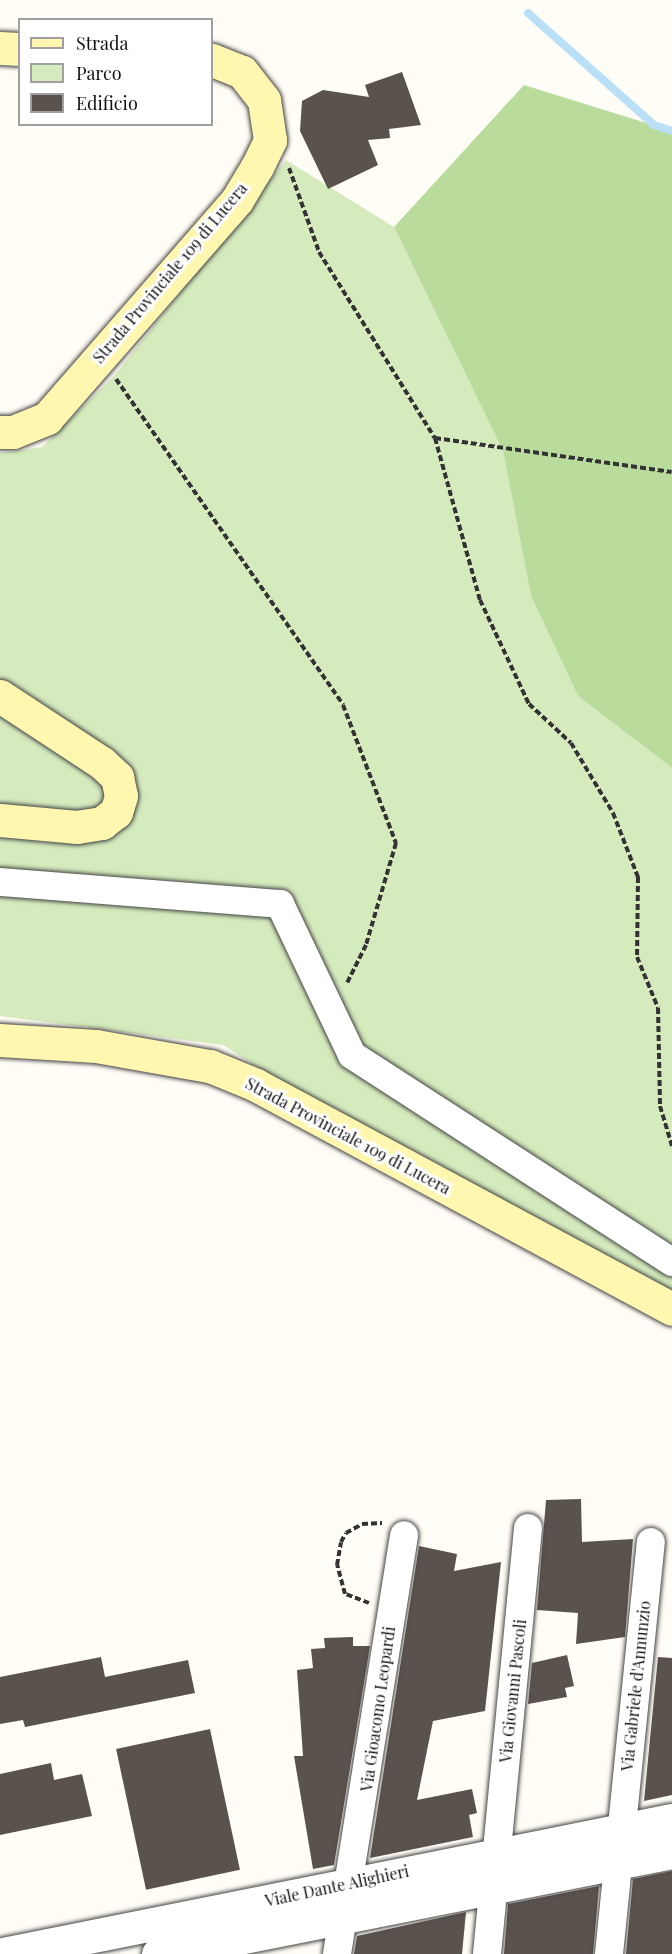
<!DOCTYPE html>
<html>
<head>
<meta charset="utf-8">
<style>
	body { margin:0 }
	#map { position:relative; width:672px; height:1954px; overflow:hidden; background:#fffdf5; font-family:"Playfair Display",serif }
	div>[style] { position:absolute }
	.green>* { inset:0; background:#d5ebbd }
	.forest>* { inset:0; background:#b9dc9c }
	.stream>* { height:8px; margin:-4px; padding:0 4px; transform-origin:4px; border-radius:4px; background:#b9e0f7 }
	.building>* { inset:0; background:#5a524d; transform-origin:0 0 }
	.path>* { height:4px; margin-top:-2px; transform-origin:0; background:repeating-linear-gradient(90deg,#333 0 6px,transparent 0 9px) }
	.roads { filter:drop-shadow(0 0 2px #444) drop-shadow(0 0 2px #444) }
	.minor>* { height:28px; margin:-14px; padding:0 14px; transform-origin:14px; border-radius:14px; background:#fff }
	.tertiary>* { height:33px; margin:-16.5px; padding:0 16.5px; transform-origin:16.5px; border-radius:16.5px; background:#fff }
	.secondary>* { height:33px; margin:-16.5px; padding:0 16.5px; transform-origin:16.5px; border-radius:16.5px; background:#fff6b0 }
	span { translate:-50% -50%; white-space:nowrap; text-align:center; line-height:1.15; -webkit-text-stroke:6px #fff; paint-order:stroke }
	.street-label { font-size:16px; color:#111 }
	.legend { position:absolute; left:18px; top:18px; width:195px; height:108px; box-sizing:border-box; background:#fff; border:2px solid #a0a0a0; margin:0; padding:8px 10px; list-style:none; font-size:18px; color:#111 }
	.legend li { display:flex; align-items:center; gap:12px; height:30px }
	.legend b { width:30px; border:2px solid #a0a0a0 }
</style>
</head>
<body>
<div id="map">
	<div class="green">
		<div style="clip-path:polygon(286px 160px,394px 227px,503px 451px,531px 596px,578px 696px,672px 768px,672px 1292px,314px 1104px,223px 1045px,0 1016px,0 453px,42px 447px,114px 376px)"></div>
	</div>
	<div class="forest">
		<div style="clip-path:polygon(524px 85px,672px 131px,672px 768px,578px 696px,531px 596px,503px 451px,394px 227px)"></div>
	</div>
	<div class="stream">
		<div style="left:528px;top:13px;width:169px;rotate:41.6deg"></div>
		<div style="left:654px;top:125px;width:19px;rotate:18deg"></div>
	</div>
	<div class="building">
		<div style="clip-path:polygon(402px 72px,421px 125px,389px 129px,390px 138px,368px 140px,378px 165px,328px 189px,300px 131px,302px 101px,323px 90px,369px 97px,365px 85px)"></div>
		<div style="clip-path:polygon(581px 1499px,582px 1542px,633px 1539px,625px 1637px,576px 1644px,578px 1613px,537px 1610px,546px 1500px)"></div>
		<div style="clip-path:polygon(419px 1546px,457px 1554px,454px 1571px,501px 1562px,485px 1711px,433px 1721px,417px 1800px,472px 1789px,477px 1813px,469px 1815px,473px 1837px,370px 1858px)"></div>
		<div style="clip-path:polygon(353px 1637px,353px 1646px,370px 1646px,334px 1865px,313px 1869px,294px 1756px,303px 1756px,297px 1670px,313px 1668px,311px 1649px,325px 1648px,324px 1638px)"></div>
		<div style="clip-path:polygon(567px 1655px,574px 1686px,565px 1688px,567px 1697px,528px 1704px,532px 1663px)"></div>
		<div style="clip-path:polygon(101px 1657px,105px 1677px,188px 1660px,195px 1693px,25px 1727px,23px 1720px,0 1724px,0 1677px)"></div>
		<div style="clip-path:polygon(658px 1657px,672px 1658px,672px 1795px,644px 1801px)"></div>
		<div style="left:210px;top:1729px;width:144px;height:96px;rotate:78deg"></div>
		<div style="clip-path:polygon(51px 1763px,54px 1780px,82px 1774px,92px 1816px,0 1835px,0 1774px)"></div>
		<div style="clip-path:polygon(672px 1871px,672px 1954px,626px 1954px,633px 1879px)"></div>
		<div style="clip-path:polygon(599px 1886px,593px 1954px,504px 1954px,508px 1904px)"></div>
		<div style="clip-path:polygon(466px 1912px,462px 1954px,354px 1954px,357px 1936px)"></div>
	</div>
	<div class="path">
		<div style="left:289px;top:168px;width:89px;rotate:70.3deg"></div>
		<div style="left:319px;top:252px;width:219px;rotate:58.1deg"></div>
		<div style="left:435px;top:438px;width:168px;rotate:74.5deg"></div>
		<div style="left:480px;top:600px;width:115px;rotate:64.8deg"></div>
		<div style="left:529px;top:704px;width:57px;rotate:42.9deg"></div>
		<div style="left:571px;top:743px;width:82px;rotate:59deg"></div>
		<div style="left:613px;top:813px;width:69px;rotate:68.7deg"></div>
		<div style="left:638px;top:877px;width:80px;rotate:90.7deg"></div>
		<div style="left:637px;top:957px;width:55px;rotate:67.6deg"></div>
		<div style="left:658px;top:1008px;width:98px;rotate:88.8deg"></div>
		<div style="left:660px;top:1106px;width:42px;rotate:73.3deg"></div>
		<div style="left:116px;top:379px;width:397px;rotate:55.1deg"></div>
		<div style="left:343px;top:705px;width:148px;rotate:69deg"></div>
		<div style="left:396px;top:843px;width:106px;rotate:106.4deg"></div>
		<div style="left:366px;top:945px;width:42px;rotate:116.6deg"></div>
		<div style="left:435px;top:438px;width:239px;rotate:8.2deg"></div>
		<div style="left:369px;top:1603px;width:26px;rotate:-159deg"></div>
		<div style="left:345px;top:1594px;width:30px;rotate:-105deg"></div>
		<div style="left:337px;top:1565px;width:23px;rotate:-80deg"></div>
		<div style="left:341px;top:1542px;width:10px;rotate:-61deg"></div>
		<div style="left:346px;top:1533px;width:18px;rotate:-29deg"></div>
		<div style="left:362px;top:1524px;width:20px;rotate:-3deg"></div>
	</div>
	<div class="roads">
		<div class="minor">
			<div style="left:0;top:882px;width:281px;rotate:4.5deg"></div>
			<div style="left:280px;top:904px;width:167px;rotate:64.5deg"></div>
			<div style="left:352px;top:1055px;width:381px;rotate:32.9deg"></div>
			<div style="left:337px;top:1954px;width:424px;rotate:-80.9deg"></div>
			<div style="left:487px;top:1954px;width:428px;rotate:-84.5deg"></div>
			<div style="left:609px;top:1954px;width:414px;rotate:-84.2deg"></div>
		</div>
		<div class="tertiary">
			<div style="left:3px;top:1954px;width:682px;rotate:-11.33deg"></div>
			<div style="left:158px;top:1954px;width:524px;rotate:-11.22deg"></div>
		</div>
		<div class="secondary">
			<div style="left:0;top:48px;width:20px;rotate:3deg"></div>
			<div style="left:0;top:432px;width:13px"></div>
			<div style="left:13px;top:432px;width:37px;rotate:-22deg"></div>
			<div style="left:47px;top:418px;width:289px;rotate:-48.9deg"></div>
			<div style="left:237px;top:200px;width:39px;rotate:-59deg"></div>
			<div style="left:257px;top:167px;width:30px;rotate:-64deg"></div>
			<div style="left:270px;top:140px;width:40px;rotate:-98.5deg"></div>
			<div style="left:264px;top:100px;width:36px;rotate:-128deg"></div>
			<div style="left:242px;top:72px;width:32px;rotate:-158deg"></div>
			<div style="left:0;top:696px;width:122px;rotate:33.3deg"></div>
			<div style="left:102px;top:763px;width:21px;rotate:43deg"></div>
			<div style="left:117px;top:777px;width:19px;rotate:78deg"></div>
			<div style="left:121px;top:796px;width:17px;rotate:107deg"></div>
			<div style="left:116px;top:812px;width:18px;rotate:142deg"></div>
			<div style="left:102px;top:823px;width:25px;rotate:171deg"></div>
			<div style="left:77px;top:827px;width:77px;rotate:-174.8deg"></div>
			<div style="left:0;top:1040px;width:96px;rotate:3.6deg"></div>
			<div style="left:96px;top:1046px;width:116px;rotate:10deg"></div>
			<div style="left:210px;top:1066px;width:50px;rotate:22.4deg"></div>
			<div style="left:256px;top:1085px;width:472px;rotate:28.3deg"></div>
		</div>
	</div>
	<div class="street-label">
		<span style="left:170px;top:273px;rotate:-50deg">Strada Provinciale 109 di Lucera</span>
		<span style="left:348px;top:1136px;rotate:28deg">Strada Provinciale 109 di Lucera</span>
		<span style="left:636px;top:1686px;rotate:-84deg">Via Gabriele d'Annunzio</span>
		<span style="left:513px;top:1691px;rotate:-84deg">Via Giovanni Pascoli</span>
		<span style="left:378px;top:1709px;rotate:-82deg">Via Gioacomo Leopardi</span>
		<span style="left:337px;top:1886px;rotate:-12deg">Viale Dante Alighieri</span>
	</div>
	<ul class="legend">
	<li><b style="height:8px;background:#fff6b0"></b>Strada</li>
	<li><b style="height:16px;background:#d5ebbd"></b>Parco</li>
	<li><b style="height:16px;background:#5a524d"></b>Edificio</li>
	</ul>
</div>
</body>
</html>
